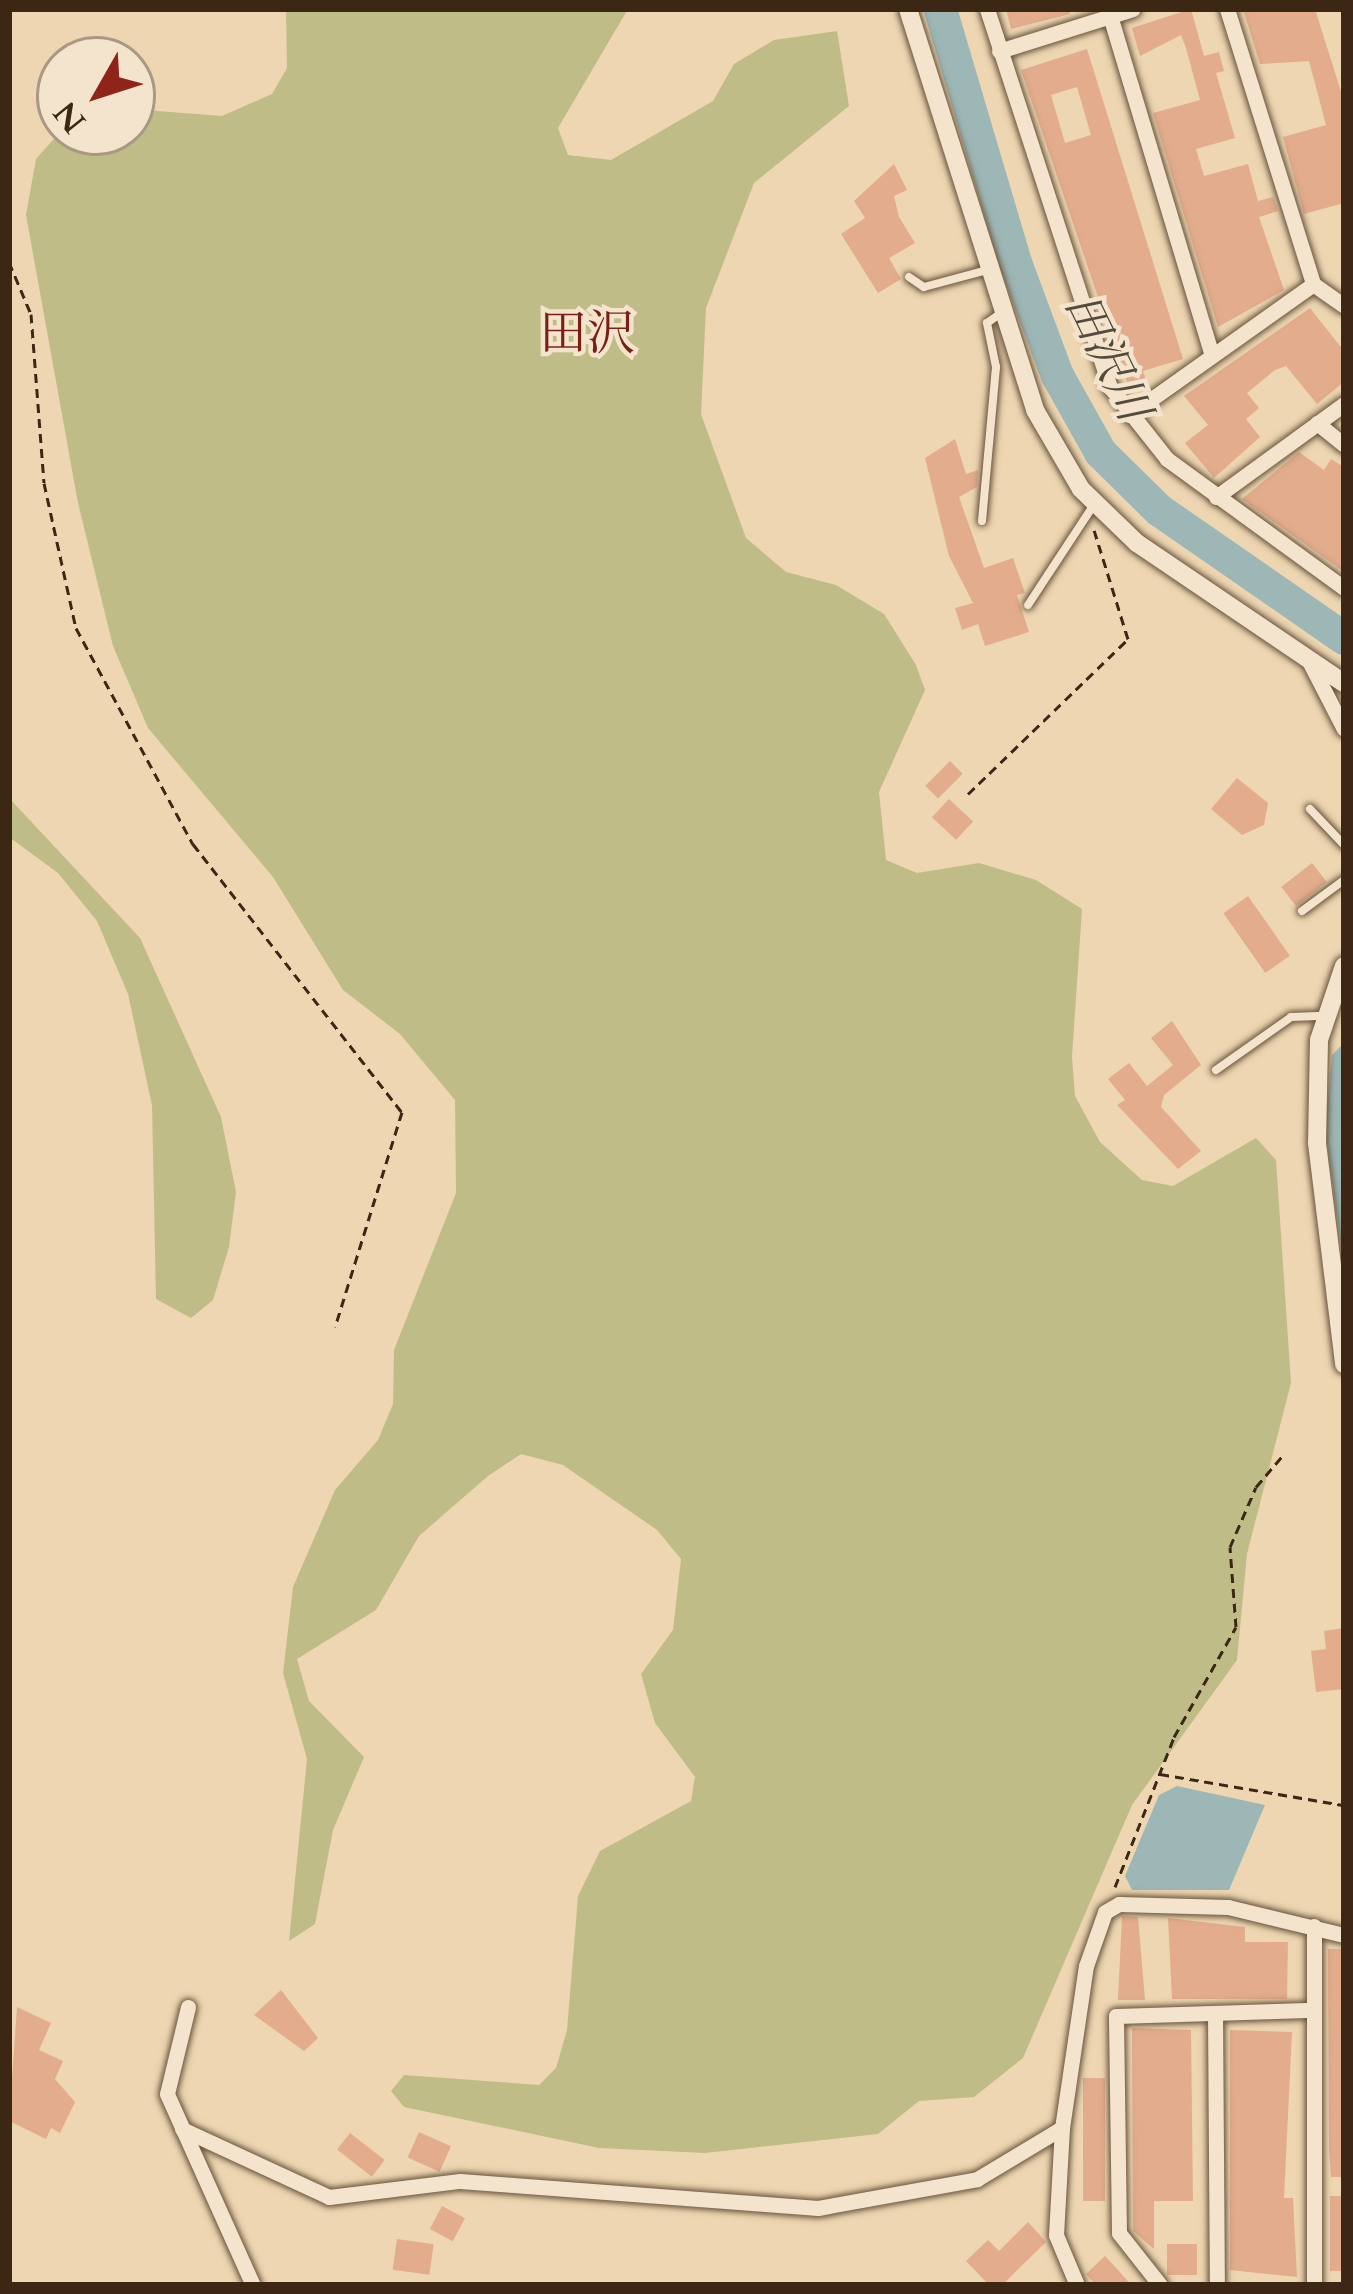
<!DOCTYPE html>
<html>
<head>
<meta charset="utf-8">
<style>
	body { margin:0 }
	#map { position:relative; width:1353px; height:2294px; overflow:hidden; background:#eed6b2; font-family:Cardo,"Noto Serif JP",serif }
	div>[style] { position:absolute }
	.green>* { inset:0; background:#c0bc87 }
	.water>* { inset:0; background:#9db7b6 }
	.river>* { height:33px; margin:-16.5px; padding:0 16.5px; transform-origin:16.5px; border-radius:16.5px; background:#9db7b6 }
	.building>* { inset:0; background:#e2ac8d; transform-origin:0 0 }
	.path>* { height:3px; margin-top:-1.5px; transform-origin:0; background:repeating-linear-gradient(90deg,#3b2713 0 9px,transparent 0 15px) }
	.roads { filter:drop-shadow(0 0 3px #68533b) drop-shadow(0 0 3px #68533b) }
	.service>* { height:8px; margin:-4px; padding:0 4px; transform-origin:4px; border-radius:4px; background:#f4e4cd }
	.minor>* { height:15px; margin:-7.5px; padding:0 7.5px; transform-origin:7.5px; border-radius:7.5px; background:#f4e4cd }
	.tertiary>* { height:18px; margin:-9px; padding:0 9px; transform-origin:9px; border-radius:9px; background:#f4e4cd }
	span { translate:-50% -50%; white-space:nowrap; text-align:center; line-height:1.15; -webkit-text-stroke:9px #f4e4cd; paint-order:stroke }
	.water-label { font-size:45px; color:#544b3c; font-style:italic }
	.quarter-label { font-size:48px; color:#7a1f14 }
	.frame { position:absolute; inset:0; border:12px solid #3b2713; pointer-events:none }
	.north { position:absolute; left:36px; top:36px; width:120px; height:120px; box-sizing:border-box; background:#f4e4cd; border:3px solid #aa9883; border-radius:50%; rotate:231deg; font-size:33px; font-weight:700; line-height:48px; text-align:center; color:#3b2713 }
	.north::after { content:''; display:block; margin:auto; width:42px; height:54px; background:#8f2418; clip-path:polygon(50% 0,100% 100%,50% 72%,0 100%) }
</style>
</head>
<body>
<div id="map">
	<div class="green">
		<div style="clip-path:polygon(286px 9px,628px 9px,558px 128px,568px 155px,611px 160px,713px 101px,734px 64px,774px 40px,837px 31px,849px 106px,754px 183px,706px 308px,701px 414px,746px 538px,786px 572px,836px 585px,884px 614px,916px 665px,925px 690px,879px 792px,886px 860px,917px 873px,979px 863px,1036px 880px,1082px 909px,1072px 1057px,1075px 1096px,1100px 1142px,1142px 1180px,1173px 1186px,1256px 1138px,1276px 1160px,1291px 1383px,1247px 1554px,1237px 1660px,1132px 1805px,1023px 2058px,974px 2097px,919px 2101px,878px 2134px,705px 2153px,599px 2148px,404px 2107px,391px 2091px,404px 2075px,539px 2085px,556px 2068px,567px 2030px,578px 1896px,600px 1851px,691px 1801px,695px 1777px,655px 1723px,641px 1674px,673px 1630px,681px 1559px,657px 1530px,563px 1465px,521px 1454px,488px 1476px,419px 1536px,376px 1610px,297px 1659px,309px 1701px,364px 1757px,333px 1830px,315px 1924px,289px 1941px,307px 1759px,283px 1673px,293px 1587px,335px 1490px,378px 1440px,393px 1404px,394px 1350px,456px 1193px,455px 1100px,400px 1034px,343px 990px,273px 877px,148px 728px,113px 646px,78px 503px,26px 215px,36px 159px,60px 132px,132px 132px,132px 109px,222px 116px,272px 94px,287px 68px)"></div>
		<div style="clip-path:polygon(9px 798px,140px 938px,221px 1117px,236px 1192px,229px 1247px,213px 1300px,191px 1318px,156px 1299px,152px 1105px,128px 994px,97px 921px,58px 873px,9px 837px)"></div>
	</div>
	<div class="water">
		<div style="clip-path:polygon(1344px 1043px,1344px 1246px,1341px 1246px,1325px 1128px,1332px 1055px)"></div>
		<div style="clip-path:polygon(1177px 1786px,1265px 1805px,1229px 1890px,1132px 1890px,1125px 1876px,1159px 1795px)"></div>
	</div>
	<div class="river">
		<div style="left:940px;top:9px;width:267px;rotate:73.5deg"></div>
		<div style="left:1016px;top:265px;width:117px;rotate:69.6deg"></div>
		<div style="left:1057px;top:375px;width:88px;rotate:60.8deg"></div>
		<div style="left:1100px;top:452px;width:83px;rotate:44.5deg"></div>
		<div style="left:1159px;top:510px;width:225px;rotate:34.7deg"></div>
	</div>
	<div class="building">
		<div style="clip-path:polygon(1006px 9px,1069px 9px,1070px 14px,1011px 29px)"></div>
		<div style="clip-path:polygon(1191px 9px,1204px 56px,1219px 52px,1224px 71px,1216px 73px,1235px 138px,1196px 149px,1204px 176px,1248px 164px,1258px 201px,1273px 197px,1278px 211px,1259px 217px,1284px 290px,1218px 327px,1153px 113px,1200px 100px,1186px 48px,1181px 35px,1140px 56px,1132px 28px)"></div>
		<div style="clip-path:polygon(1243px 9px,1315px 9px,1344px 101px,1344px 203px,1304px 214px,1283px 137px,1326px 125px,1309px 61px,1260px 64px)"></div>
		<div style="clip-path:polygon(evenodd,1087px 49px,1183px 359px,1143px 371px,1148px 386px,1130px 391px,1021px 70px,1087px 49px,1077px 87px,1091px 135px,1065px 143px,1051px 95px,1077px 87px)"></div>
		<div style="clip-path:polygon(894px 164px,907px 190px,894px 196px,899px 217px,915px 243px,889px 258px,901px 279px,878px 293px,841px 234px,865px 218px,854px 201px)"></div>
		<div style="clip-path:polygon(1310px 308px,1344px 351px,1344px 382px,1317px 404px,1286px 366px,1275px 370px,1247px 393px,1259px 408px,1246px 419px,1260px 437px,1214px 478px,1185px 443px,1208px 425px,1184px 396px)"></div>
		<div style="clip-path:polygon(955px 439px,966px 474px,978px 470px,977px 487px,959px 497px,984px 568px,1013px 558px,1025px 593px,1017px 595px,1029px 632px,985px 646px,978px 624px,962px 630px,955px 608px,973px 603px,949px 556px,925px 458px)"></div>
		<div style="clip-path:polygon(1299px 452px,1324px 470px,1331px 459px,1344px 467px,1344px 572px,1242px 499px)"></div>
		<div style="left:950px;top:761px;width:18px;height:35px;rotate:45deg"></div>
		<div style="clip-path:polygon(1237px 778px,1268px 803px,1264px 825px,1242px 835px,1211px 809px)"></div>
		<div style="left:949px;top:799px;width:33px;height:25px;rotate:43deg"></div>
		<div style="left:1312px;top:863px;width:24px;height:39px;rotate:52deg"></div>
		<div style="left:1248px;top:896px;width:73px;height:30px;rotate:55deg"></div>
		<div style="clip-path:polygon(1172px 1021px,1201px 1065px,1164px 1095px,1161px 1107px,1201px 1151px,1178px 1169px,1117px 1105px,1125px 1100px,1108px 1079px,1129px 1063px,1147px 1086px,1173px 1065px,1151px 1038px)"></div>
		<div style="clip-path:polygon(1344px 1628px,1344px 1689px,1316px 1692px,1311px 1651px,1326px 1649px,1324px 1631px)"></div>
		<div style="clip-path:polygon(1122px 1916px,1138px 1917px,1145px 2000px,1118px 2000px)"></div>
		<div style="clip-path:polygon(1168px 1918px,1245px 1927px,1245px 1942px,1288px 1942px,1287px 1999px,1172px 1999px)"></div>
		<div style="clip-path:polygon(1328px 1949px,1344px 1949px,1344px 2177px,1331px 2177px,1329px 2148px)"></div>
		<div style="clip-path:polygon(281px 1990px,318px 2038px,304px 2051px,254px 2015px)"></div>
		<div style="clip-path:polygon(17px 2007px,51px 2023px,39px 2050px,63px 2061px,55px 2079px,75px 2102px,60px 2133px,51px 2128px,46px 2139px,9px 2121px)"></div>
		<div style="clip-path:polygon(1132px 2028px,1191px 2030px,1193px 2201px,1154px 2201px,1154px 2249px,1133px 2231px)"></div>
		<div style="clip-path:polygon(1230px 2030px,1292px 2032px,1284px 2198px,1293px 2198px,1297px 2277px,1230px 2270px)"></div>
		<div style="left:1083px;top:2078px;width:22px;height:123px"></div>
		<div style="left:419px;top:2132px;width:35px;height:28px;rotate:24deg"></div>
		<div style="left:350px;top:2133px;width:44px;height:21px;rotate:38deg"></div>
		<div style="left:1330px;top:2196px;width:14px;height:75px"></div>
		<div style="left:442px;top:2206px;width:26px;height:26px;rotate:28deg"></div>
		<div style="clip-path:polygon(1028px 2222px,1046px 2242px,1002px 2285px,989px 2285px,966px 2261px,988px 2240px,999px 2251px)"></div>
		<div style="left:397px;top:2239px;width:37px;height:31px;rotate:8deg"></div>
		<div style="left:1197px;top:2244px;width:31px;height:30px;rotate:90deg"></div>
		<div style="clip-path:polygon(1105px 2256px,1120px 2272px,1131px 2285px,1096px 2285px,1086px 2274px)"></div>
	</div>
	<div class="path">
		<div style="left:9px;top:262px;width:56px;rotate:67.1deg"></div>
		<div style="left:31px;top:314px;width:169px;rotate:85.6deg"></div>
		<div style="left:44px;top:483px;width:148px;rotate:77.6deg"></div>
		<div style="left:76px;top:628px;width:246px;rotate:61.6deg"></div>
		<div style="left:193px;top:844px;width:340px;rotate:52.1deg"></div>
		<div style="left:402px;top:1112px;width:225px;rotate:107.3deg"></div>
		<div style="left:968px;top:794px;width:223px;rotate:-44.1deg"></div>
		<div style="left:1128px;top:639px;width:114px;rotate:-107.3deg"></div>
		<div style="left:1160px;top:1774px;width:187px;rotate:9.6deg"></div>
		<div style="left:1115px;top:1887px;width:161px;rotate:-68.5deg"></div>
		<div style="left:1174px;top:1737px;width:126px;rotate:-60.6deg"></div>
		<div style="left:1236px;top:1627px;width:80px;rotate:-94.3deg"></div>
		<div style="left:1230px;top:1547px;width:65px;rotate:-66.6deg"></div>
		<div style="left:1256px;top:1487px;width:43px;rotate:-49.7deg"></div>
	</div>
	<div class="roads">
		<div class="service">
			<div style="left:909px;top:277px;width:18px;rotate:34deg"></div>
			<div style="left:924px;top:287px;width:65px;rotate:-15.1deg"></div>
			<div style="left:982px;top:521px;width:155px;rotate:-84.8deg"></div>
			<div style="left:996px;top:367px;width:45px;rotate:-101.6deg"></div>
			<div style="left:987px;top:323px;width:16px;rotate:-35deg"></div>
			<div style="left:1028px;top:605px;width:118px;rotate:-56.7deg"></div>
			<div style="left:1310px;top:809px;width:50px;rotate:46.6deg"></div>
			<div style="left:1302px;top:911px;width:52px;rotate:-36.4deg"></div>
			<div style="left:1216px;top:1070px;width:92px;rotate:-35.2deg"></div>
			<div style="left:1291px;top:1017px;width:33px;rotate:-2deg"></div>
		</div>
		<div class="minor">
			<div style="left:987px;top:9px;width:398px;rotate:72deg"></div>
			<div style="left:1110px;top:387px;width:92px;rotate:51.6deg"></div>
			<div style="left:1167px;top:459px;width:219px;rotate:36.1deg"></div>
			<div style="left:1108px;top:9px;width:362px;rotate:73.3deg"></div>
			<div style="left:1227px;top:9px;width:288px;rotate:72.6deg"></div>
			<div style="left:1313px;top:284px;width:38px;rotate:35deg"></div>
			<div style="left:999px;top:51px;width:140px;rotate:-17.4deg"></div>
			<div style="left:1129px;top:415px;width:226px;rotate:-35.4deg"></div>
			<div style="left:1317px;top:423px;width:35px;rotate:39deg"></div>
			<div style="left:1216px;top:497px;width:158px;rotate:-36deg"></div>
			<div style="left:1309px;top:661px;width:76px;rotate:62.8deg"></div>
			<div style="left:188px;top:2007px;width:89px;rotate:103.6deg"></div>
			<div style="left:167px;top:2094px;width:209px;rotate:65.8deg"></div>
			<div style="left:1215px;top:2013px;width:272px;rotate:89.6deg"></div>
			<div style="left:182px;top:2129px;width:162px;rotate:24.8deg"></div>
			<div style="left:329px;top:2197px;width:132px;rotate:-7deg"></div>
			<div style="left:460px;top:2181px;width:359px;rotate:4.3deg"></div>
			<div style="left:818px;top:2208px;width:162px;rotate:-10.3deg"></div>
			<div style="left:977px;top:2179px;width:99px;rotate:-31deg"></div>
			<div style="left:1077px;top:2285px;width:54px;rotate:-112.8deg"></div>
			<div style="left:1056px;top:2235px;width:107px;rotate:-86.8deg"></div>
			<div style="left:1062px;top:2128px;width:164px;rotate:-81.6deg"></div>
			<div style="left:1086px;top:1966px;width:57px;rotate:-70.6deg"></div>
			<div style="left:1105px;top:1912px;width:16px;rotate:-30deg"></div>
			<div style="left:1119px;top:1904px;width:109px;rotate:1.6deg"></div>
			<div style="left:1228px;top:1907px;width:119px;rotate:13.6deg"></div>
			<div style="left:1160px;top:2285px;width:66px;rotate:-128.3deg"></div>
			<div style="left:1119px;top:2233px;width:217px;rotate:-90.8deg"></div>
			<div style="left:1116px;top:2016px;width:191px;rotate:-1.8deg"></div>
			<div style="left:1314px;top:2285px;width:359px;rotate:-90deg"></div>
		</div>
		<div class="tertiary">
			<div style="left:908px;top:9px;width:421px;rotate:72.4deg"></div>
			<div style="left:1035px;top:410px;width:91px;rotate:59.8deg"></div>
			<div style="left:1081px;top:489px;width:78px;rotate:44deg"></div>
			<div style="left:1137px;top:543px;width:250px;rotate:34.1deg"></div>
			<div style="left:1344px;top:966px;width:78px;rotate:108.7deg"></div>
			<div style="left:1319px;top:1040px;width:103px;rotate:91.1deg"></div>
			<div style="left:1317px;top:1143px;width:223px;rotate:83deg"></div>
		</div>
	</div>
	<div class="water-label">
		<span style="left:1107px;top:357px;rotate:64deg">田沢川</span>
	</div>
	<div class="quarter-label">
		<span style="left:587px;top:334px">田沢</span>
	</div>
	<div class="frame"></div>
	<div class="north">N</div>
</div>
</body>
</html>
